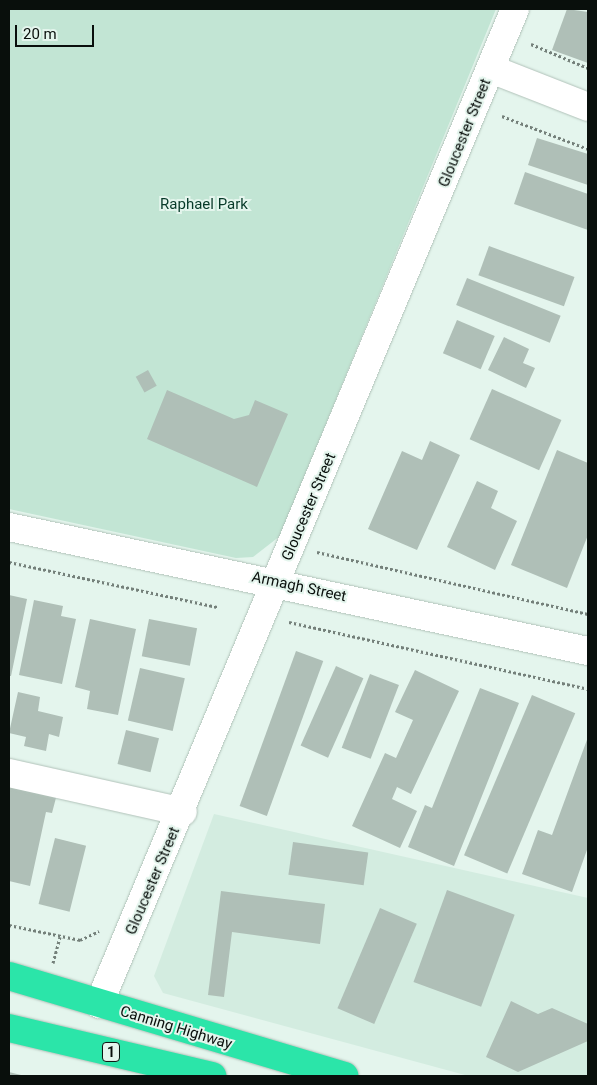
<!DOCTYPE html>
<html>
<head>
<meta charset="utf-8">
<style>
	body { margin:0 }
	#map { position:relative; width:597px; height:1085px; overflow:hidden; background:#e4f5ed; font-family:Roboto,sans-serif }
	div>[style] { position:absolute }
	.built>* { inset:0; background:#d3ece0 }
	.green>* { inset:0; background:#c2e5d4 }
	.building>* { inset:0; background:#afbfb7; transform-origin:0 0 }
	.path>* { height:3px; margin-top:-1.5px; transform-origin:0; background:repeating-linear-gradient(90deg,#74807a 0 2.5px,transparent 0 5px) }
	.roads { filter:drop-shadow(0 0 1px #b1c2b9) drop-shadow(0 0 1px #b1c2b9) }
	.minor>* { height:28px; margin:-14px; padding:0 14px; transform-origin:14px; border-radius:14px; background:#fff }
	.highway>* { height:28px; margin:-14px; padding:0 14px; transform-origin:14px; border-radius:14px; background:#2be5a9 }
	span { translate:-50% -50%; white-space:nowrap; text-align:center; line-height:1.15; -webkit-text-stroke:4px #e4f5ed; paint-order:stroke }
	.shield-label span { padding:1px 4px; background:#e4f5ed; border:1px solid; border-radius:4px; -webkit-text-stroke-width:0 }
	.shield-label { font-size:14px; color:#090f0c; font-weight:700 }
	.street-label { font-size:15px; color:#090f0c }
	.park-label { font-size:15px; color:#073a29 }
	.frame { position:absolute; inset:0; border:10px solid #090f0c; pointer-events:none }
	.scale { position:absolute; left:15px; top:25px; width:79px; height:22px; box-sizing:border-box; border:2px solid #090f0c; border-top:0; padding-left:6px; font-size:15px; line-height:18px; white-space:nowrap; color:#090f0c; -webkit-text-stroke:4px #e4f5ed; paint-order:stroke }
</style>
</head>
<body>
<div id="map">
	<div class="built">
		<div style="clip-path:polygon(214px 814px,588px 898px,588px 1076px,465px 1075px,163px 993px,154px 976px)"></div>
	</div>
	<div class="green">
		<div style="clip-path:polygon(9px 9px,496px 9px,280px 536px,253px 557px,236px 558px,9px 509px)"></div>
	</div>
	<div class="building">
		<div style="clip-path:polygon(567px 9px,588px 12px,588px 63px,552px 50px)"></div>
		<div style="clip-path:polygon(537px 138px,588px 154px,588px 185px,528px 165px)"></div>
		<div style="clip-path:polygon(525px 172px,588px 194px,588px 230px,514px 204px)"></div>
		<div style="left:489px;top:246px;width:91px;height:31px;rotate:20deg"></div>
		<div style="left:467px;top:278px;width:101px;height:29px;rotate:22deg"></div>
		<div style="left:457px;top:320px;width:41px;height:36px;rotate:23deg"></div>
		<div style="clip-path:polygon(504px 337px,529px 349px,523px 363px,535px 368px,526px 388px,488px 370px)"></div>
		<div style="left:148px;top:370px;width:18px;height:14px;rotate:61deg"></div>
		<div style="left:492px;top:389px;width:76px;height:55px;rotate:24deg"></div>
		<div style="clip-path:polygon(167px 390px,234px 419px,249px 415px,255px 400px,288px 414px,257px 487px,147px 439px)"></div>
		<div style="clip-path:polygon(430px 441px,460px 455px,417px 550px,368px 529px,402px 451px,422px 460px)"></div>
		<div style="clip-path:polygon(557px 450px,588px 463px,588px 535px,567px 588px,511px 565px)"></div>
		<div style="clip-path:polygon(477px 481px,498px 491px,491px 508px,517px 521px,495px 570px,447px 547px)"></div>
		<div style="clip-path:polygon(9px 595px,27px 599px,11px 676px,9px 676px)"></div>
		<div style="clip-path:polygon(34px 600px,63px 606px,61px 616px,76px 619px,62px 684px,19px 675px)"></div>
		<div style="clip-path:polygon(90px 619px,136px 629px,118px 715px,87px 709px,90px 691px,75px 687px)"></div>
		<div style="left:149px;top:619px;width:49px;height:38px;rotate:11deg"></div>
		<div style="left:296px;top:651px;width:29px;height:165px;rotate:20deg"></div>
		<div style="left:336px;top:666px;width:30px;height:87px;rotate:24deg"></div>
		<div style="left:140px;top:668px;width:46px;height:54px;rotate:13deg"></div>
		<div style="clip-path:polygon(415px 670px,459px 691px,411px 794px,397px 787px,392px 799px,417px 811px,400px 848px,352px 826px,385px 753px,396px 758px,413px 720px,395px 712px)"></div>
		<div style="left:370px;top:674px;width:31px;height:79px;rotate:21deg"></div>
		<div style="clip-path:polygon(480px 688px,519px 703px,454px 866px,408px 847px,425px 805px,432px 808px)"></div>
		<div style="clip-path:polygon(18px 692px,40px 697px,38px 711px,63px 717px,59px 737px,49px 734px,46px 751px,24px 746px,26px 737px,9px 733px)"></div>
		<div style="left:532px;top:695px;width:47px;height:174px;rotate:23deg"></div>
		<div style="left:126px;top:730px;width:34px;height:35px;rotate:14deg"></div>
		<div style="clip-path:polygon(588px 737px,588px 847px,572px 892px,522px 874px,538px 830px,552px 835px)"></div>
		<div style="clip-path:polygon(9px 783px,57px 794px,52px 813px,46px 812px,30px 886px,9px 881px)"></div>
		<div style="left:55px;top:838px;width:32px;height:68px;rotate:14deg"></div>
		<div style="left:293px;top:842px;width:76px;height:33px;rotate:8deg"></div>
		<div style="left:447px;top:890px;width:72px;height:98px;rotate:20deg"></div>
		<div style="clip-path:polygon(221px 891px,325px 904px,320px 944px,232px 932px,224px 997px,208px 995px)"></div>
		<div style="left:380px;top:908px;width:40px;height:109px;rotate:23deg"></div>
		<div style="clip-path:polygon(511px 1001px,538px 1014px,552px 1008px,588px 1024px,588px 1041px,518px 1072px,486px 1057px)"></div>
		<div style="clip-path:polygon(9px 1072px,25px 1076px,9px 1076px)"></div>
	</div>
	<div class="path">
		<div style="left:531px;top:44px;width:62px;rotate:22.8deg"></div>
		<div style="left:502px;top:116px;width:92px;rotate:21deg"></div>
		<div style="left:317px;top:552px;width:278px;rotate:12.9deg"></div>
		<div style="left:9px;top:562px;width:213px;rotate:12.2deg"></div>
		<div style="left:289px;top:622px;width:306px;rotate:12.6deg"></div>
		<div style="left:9px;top:925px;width:73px;rotate:11.9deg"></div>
		<div style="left:80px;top:940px;width:21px;rotate:-25deg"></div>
		<div style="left:53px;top:963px;width:27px;rotate:-75deg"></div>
	</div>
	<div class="roads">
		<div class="minor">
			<div style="left:491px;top:69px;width:104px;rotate:21.4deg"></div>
			<div style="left:9px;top:527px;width:592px;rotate:12.09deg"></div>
			<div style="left:9px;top:773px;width:178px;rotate:12.6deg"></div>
			<div style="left:99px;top:1004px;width:1078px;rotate:-67.31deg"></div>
		</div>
		<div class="highway">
			<div style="left:9px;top:976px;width:350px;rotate:16.6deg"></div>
			<div style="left:9px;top:1028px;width:209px;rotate:13.3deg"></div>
		</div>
	</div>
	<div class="shield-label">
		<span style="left:111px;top:1052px">1</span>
	</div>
	<div class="street-label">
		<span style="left:465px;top:133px;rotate:-68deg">Gloucester Street</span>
		<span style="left:309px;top:507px;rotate:-67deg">Gloucester Street</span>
		<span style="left:299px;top:587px;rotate:12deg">Armagh Street</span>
		<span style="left:153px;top:881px;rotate:-67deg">Gloucester Street</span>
		<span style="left:176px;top:1028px;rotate:17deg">Canning Highway</span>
	</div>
	<div class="park-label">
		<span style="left:204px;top:205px">Raphael Park</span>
	</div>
	<div class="frame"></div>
	<div class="scale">20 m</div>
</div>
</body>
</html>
